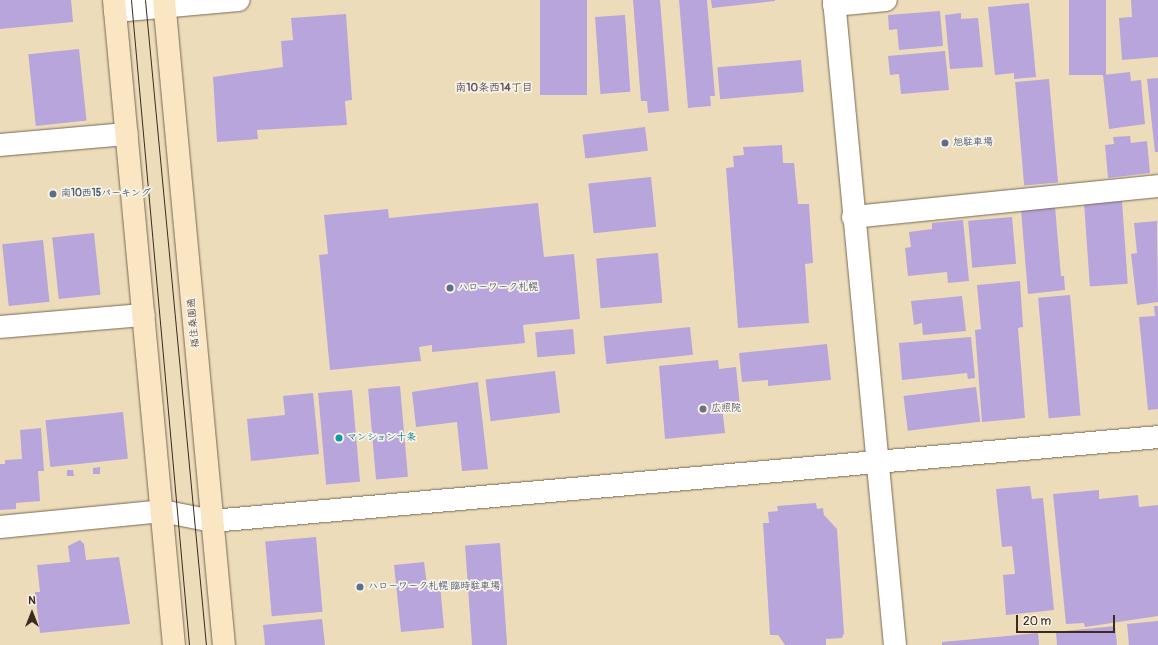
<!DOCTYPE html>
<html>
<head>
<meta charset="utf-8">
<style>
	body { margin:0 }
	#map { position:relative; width:1158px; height:645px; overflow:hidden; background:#eddcba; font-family:Pangolin,"Klee One",sans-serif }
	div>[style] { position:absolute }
	.building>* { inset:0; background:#b7a5db; transform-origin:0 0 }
	.roads { filter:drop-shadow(0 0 1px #796855) drop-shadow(0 0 1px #796855) }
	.street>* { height:22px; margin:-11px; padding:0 11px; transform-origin:11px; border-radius:11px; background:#fff }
	.secondary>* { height:22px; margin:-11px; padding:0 11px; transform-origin:11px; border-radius:11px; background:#fbe6c4 }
	.tram>* { height:1px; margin:-0.5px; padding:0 0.5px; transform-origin:0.5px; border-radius:0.5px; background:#3b2a1e }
	.dots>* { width:11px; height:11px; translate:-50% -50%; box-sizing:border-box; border:2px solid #f7f3e8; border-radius:50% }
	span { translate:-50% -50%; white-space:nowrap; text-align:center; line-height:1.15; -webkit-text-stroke:3.5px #f7f3e8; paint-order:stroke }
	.service-label { font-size:10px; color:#4e5e75; font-weight:700 }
	.left { translate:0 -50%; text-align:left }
	.street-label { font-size:10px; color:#3b2a1e }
	.worship-label { font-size:10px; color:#5b616d; font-weight:700 }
	.culture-label { font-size:10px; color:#0d838f; font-weight:700 }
	.neighbourhood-label { font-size:11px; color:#665560; font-weight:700 }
	.north { position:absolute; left:12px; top:593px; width:40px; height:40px; -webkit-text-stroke:3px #f7f3e8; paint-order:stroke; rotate:0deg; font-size:11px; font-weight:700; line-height:16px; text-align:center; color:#3b2a1e }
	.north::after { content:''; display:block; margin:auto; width:14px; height:18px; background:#3b2a1e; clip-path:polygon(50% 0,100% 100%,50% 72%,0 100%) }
	.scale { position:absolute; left:1016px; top:615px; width:99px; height:18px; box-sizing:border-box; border:2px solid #3b2a1e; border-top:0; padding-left:5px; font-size:12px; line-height:14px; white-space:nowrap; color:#3b2a1e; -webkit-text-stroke:3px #f7f3e8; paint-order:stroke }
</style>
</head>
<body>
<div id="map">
	<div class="building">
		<div style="clip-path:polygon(0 0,71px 0,73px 22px,0 29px)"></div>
		<div style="left:540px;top:0;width:47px;height:95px"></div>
		<div style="clip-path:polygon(633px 0,660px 0,669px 111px,648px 113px,647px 101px,641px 101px)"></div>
		<div style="clip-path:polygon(679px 0,707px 0,715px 96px,710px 96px,711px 106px,688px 108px)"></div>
		<div style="clip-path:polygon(711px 0,775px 0,775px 1px,712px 8px)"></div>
		<div style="left:1069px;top:0;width:37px;height:75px"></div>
		<div style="clip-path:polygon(1131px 0,1158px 0,1158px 57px,1122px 60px,1119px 18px,1132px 17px)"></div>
		<div style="clip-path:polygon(1029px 3px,1036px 77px,1014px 79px,1014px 73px,995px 75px,988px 7px)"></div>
		<div style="clip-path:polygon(940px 11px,943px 46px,899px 50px,897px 29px,889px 30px,888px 15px)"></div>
		<div style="clip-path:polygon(961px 13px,961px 19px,978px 18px,983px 67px,950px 69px,945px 15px)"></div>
		<div style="clip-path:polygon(346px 14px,352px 100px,345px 101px,347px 125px,257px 130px,258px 139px,217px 142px,213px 77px,283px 67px,281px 41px,293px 40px,291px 18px)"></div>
		<div style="left:625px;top:15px;width:77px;height:30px;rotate:86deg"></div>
		<div style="left:79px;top:49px;width:72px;height:51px;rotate:84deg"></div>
		<div style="clip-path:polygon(945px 51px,949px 90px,901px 94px,899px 74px,890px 75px,888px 56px)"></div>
		<div style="left:801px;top:60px;width:32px;height:84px;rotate:85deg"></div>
		<div style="clip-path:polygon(1130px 72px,1131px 81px,1141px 80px,1145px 124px,1109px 129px,1103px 75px)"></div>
		<div style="clip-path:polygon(1158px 78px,1158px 152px,1155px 152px,1147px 79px)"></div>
		<div style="left:1049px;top:79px;width:104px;height:34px;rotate:85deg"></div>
		<div style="left:645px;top:127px;width:24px;height:63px;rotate:83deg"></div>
		<div style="clip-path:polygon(1130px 136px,1131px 143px,1147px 141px,1150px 173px,1108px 178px,1105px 145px,1114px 144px,1113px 137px)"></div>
		<div style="clip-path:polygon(782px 145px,783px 163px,794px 163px,798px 204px,809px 204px,813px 263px,805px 264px,809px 323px,738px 328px,726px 168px,734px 167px,733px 156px,744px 155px,743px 147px)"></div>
		<div style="left:651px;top:177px;width:50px;height:63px;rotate:84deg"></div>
		<div style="left:1122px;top:201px;width:83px;height:38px;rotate:86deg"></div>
		<div style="clip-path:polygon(538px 203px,544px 257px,574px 254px,580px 319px,523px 325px,525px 343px,432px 352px,432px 345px,419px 347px,421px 361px,330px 370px,319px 255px,328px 254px,324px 215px,388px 209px,389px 218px)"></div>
		<div style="clip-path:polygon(1055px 207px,1061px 276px,1064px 276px,1065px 290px,1028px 294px,1021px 210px)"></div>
		<div style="left:1012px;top:217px;width:47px;height:44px;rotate:85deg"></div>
		<div style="clip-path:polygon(963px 220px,969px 281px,948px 283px,947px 272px,908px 276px,905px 248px,911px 247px,909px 232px,932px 229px,932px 223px)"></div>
		<div style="clip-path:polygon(1157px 221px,1158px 302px,1137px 305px,1131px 254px,1137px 253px,1134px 223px)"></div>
		<div style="left:94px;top:233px;width:62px;height:42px;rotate:84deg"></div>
		<div style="left:43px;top:240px;width:62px;height:41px;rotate:84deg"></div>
		<div style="left:658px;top:253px;width:50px;height:62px;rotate:85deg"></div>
		<div style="clip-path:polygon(1020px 281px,1023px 327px,1018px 328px,1025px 418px,982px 422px,975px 330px,981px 329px,977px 285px)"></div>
		<div style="left:1070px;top:295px;width:121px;height:32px;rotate:85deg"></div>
		<div style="clip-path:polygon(962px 296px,966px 331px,923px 335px,922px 323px,914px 325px,911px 301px)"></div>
		<div style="clip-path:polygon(1154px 306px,1158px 306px,1158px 409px,1148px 410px,1139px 317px,1155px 316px)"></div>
		<div style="left:690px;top:327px;width:28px;height:87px;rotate:84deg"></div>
		<div style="left:573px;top:329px;width:25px;height:38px;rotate:85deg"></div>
		<div style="clip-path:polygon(971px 337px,975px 378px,968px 379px,967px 373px,902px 380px,899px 343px)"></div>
		<div style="clip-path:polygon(827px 344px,831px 380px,768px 386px,768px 380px,742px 382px,739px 353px)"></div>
		<div style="clip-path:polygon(718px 360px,719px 369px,736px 367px,740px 406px,722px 407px,725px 433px,665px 439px,659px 366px)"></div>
		<div style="left:555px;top:371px;width:42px;height:70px;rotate:83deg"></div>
		<div style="clip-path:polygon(478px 382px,488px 469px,462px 471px,457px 422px,416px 427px,412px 392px)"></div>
		<div style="left:400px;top:386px;width:91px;height:32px;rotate:85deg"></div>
		<div style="left:976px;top:387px;width:35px;height:73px;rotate:83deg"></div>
		<div style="left:352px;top:390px;width:92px;height:34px;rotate:85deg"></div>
		<div style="clip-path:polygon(313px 393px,319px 454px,251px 461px,247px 419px,285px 415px,283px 396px)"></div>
		<div style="left:123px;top:412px;width:47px;height:78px;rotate:84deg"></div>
		<div style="clip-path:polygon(41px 428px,44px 471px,38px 471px,40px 501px,16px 503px,16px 509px,0 510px,0 464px,5px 464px,5px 460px,22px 459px,20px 430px)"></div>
		<div style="clip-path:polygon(100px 467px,100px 474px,93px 474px,93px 468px)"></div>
		<div style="clip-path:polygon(67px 470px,73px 470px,74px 476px,67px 476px)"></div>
		<div style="clip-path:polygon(1030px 486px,1032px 499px,1043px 498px,1054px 610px,1006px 615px,1003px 575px,1015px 574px,1012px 546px,1002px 547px,996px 489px)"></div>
		<div style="clip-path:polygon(1099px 490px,1099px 499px,1138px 495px,1139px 507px,1158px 505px,1158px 616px,1085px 627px,1084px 623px,1066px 624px,1053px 494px)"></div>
		<div style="clip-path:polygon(816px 503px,817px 509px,823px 508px,824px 515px,837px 529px,844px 633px,842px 638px,826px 639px,826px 645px,785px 645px,778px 635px,770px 635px,763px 523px,769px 523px,768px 512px,778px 511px,777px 506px)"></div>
		<div style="left:316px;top:537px;width:75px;height:51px;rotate:85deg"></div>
		<div style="clip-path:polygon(80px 540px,84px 544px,86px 560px,119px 557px,130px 624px,40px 633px,35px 592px,40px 592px,37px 565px,70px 562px,68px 546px)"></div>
		<div style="left:500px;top:543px;width:102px;height:35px;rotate:86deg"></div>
		<div style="clip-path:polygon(424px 562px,427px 585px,440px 584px,444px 628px,401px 632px,394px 565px)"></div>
		<div style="clip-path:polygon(322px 619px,325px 645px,265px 645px,263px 625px)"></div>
		<div style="clip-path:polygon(1158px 621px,1158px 645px,1129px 645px,1127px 624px)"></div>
		<div style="clip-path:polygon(1115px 626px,1117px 645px,1057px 645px,1056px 632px)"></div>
		<div style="clip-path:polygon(1038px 633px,1039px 645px,942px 645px,942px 642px)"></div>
	</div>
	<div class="roads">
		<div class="street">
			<div style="left:834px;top:0;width:648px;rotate:84.6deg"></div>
			<div style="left:834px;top:5px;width:52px;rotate:-5.5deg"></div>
			<div style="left:115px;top:11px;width:124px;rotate:-5.1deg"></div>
			<div style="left:0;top:145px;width:127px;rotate:-5deg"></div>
			<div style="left:853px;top:217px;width:307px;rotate:-5.8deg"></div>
			<div style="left:0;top:327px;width:144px;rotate:-4.8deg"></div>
			<div style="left:0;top:527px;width:163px;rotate:-5.6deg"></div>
			<div style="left:162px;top:511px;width:51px;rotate:11.3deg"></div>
			<div style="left:212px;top:521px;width:950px;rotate:-5.07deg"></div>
		</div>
		<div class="secondary">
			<div style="left:114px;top:0;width:648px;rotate:84.69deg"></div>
			<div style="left:164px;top:0;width:648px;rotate:84.69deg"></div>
		</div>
	</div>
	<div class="tram">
		<div style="left:131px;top:0;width:648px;rotate:84.86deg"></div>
		<div style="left:145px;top:0;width:648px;rotate:84.6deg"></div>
	</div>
	<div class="dots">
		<div style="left:945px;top:143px;background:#5c6f8a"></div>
		<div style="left:53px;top:194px;background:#5c6f8a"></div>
		<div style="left:450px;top:288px;background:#5c6f8a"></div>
		<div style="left:703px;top:409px;background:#6b7280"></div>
		<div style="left:339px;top:438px;background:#0f9aa8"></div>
		<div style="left:360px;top:587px;background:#5c6f8a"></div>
	</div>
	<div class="service-label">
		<span class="left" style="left:953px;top:143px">旭駐車場</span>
		<span class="left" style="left:61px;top:194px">南10西15パーキング</span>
		<span class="left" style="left:458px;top:288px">ハローワーク札幌</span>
		<span class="left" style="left:368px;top:587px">ハローワーク札幌 臨時駐車場</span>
	</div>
	<div class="street-label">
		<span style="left:194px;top:323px;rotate:-95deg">福住桑園通</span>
	</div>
	<div class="worship-label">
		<span class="left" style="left:711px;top:409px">広照院</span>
	</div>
	<div class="culture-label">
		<span class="left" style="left:347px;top:438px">マンション十条</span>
	</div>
	<div class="neighbourhood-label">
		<span style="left:494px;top:88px">南10条西14丁目</span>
	</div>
	<div class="north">N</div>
	<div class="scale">20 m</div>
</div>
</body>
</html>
